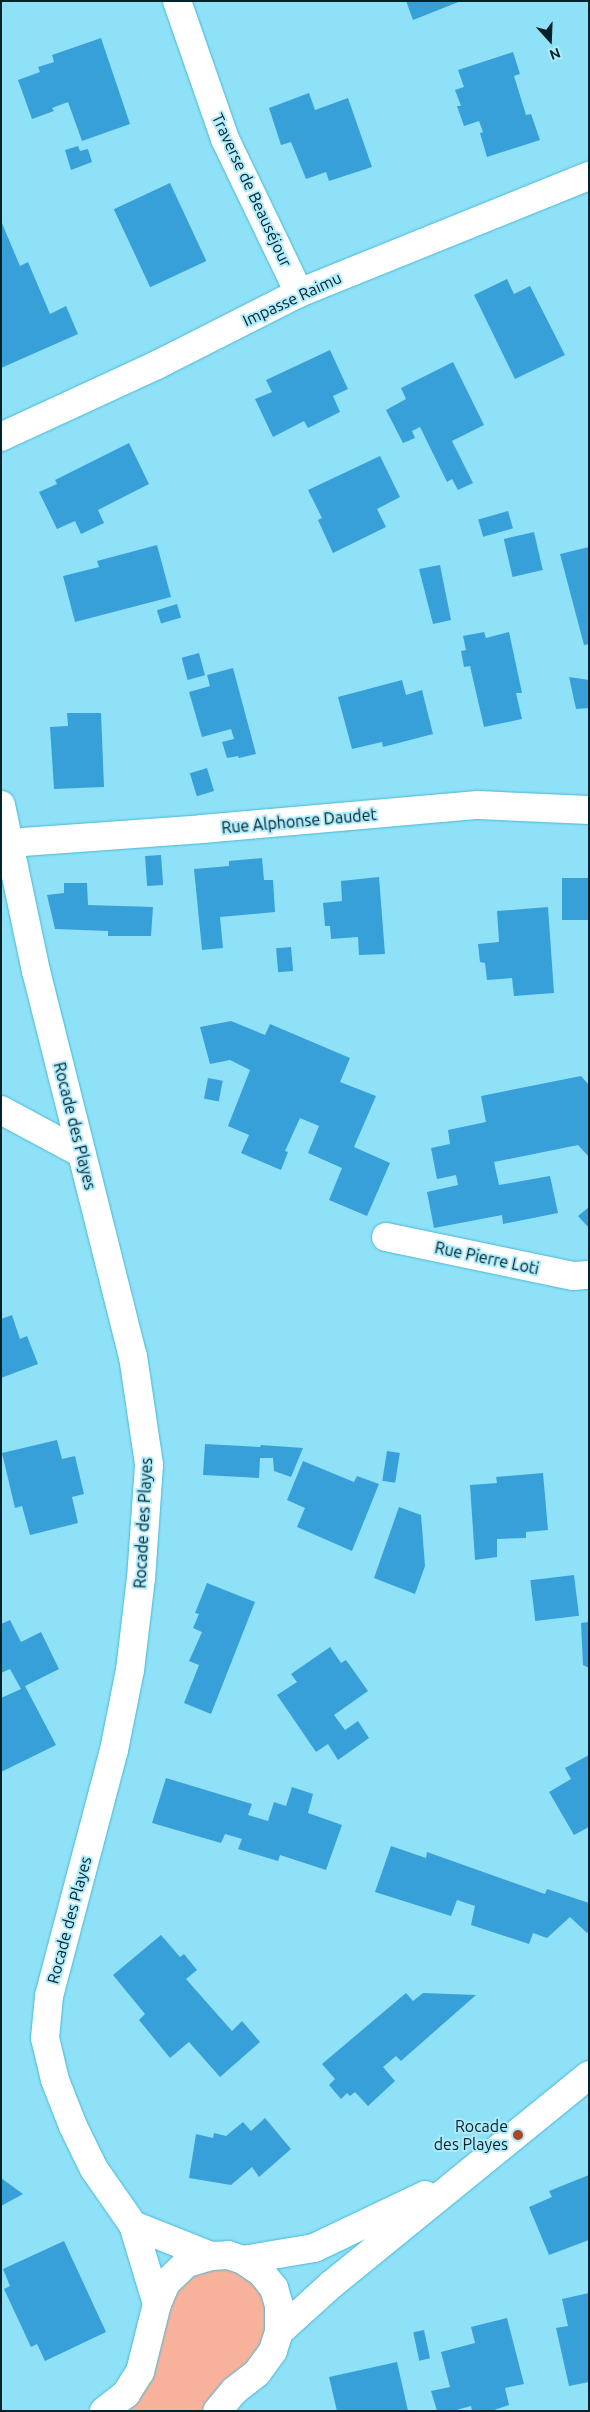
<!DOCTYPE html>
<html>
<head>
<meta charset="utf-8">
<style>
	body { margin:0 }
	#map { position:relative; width:590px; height:2412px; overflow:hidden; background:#8fe1f8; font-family:Ubuntu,sans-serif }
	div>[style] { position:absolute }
	.green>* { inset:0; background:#f8b29c }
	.building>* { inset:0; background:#38a0d8; transform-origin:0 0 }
	.roads { filter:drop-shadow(0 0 1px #49b9d5) drop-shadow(0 0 1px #49b9d5) }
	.street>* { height:28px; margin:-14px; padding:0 14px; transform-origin:14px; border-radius:14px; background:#fff }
	.secondary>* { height:28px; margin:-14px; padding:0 14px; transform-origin:14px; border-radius:14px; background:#fff }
	.dots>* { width:14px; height:14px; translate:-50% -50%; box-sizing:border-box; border:2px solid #b0ebfc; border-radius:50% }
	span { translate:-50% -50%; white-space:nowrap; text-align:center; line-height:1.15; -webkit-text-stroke:4px #b0ebfc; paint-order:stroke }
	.street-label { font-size:16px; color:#00222b }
	.poi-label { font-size:16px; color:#00222b }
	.right { translate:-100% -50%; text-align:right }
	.frame { position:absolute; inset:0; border:2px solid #00222b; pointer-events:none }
	.north { position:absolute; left:525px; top:15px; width:50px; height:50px; -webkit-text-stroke:4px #b0ebfc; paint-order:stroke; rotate:160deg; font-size:14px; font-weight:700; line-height:20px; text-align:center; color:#00222b }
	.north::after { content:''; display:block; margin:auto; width:18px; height:22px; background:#00222b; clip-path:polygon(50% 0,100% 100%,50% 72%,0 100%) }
</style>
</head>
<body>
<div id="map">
	<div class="green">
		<div style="clip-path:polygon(243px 2260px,280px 2319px,217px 2411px,104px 2411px,110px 2407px,166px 2283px)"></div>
	</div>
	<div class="building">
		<div style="clip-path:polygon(406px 1px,461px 1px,413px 20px)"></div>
		<div style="clip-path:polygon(101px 38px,130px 124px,82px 141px,68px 102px,52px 108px,54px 111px,32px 119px,18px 80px,40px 72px,38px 67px,54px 62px,52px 55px)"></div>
		<div style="clip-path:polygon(513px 52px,520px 74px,514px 76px,526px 115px,531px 114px,540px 140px,487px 157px,480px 133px,483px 132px,479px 121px,464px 126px,457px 106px,461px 106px,455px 90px,464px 87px,458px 70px)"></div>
		<div style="clip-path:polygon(309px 93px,315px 110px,348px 98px,372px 167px,329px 181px,326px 172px,306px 179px,291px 142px,281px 145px,269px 108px)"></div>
		<div style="clip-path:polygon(78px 146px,80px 151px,88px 149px,92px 162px,71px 170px,65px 150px)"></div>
		<div style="left:170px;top:183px;width:86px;height:62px;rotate:65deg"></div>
		<div style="clip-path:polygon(1px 221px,20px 266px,28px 262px,50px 314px,66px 306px,78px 334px,1px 368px)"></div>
		<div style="clip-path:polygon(507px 279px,514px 294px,530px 286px,565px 355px,515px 379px,474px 295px)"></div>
		<div style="clip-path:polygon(330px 350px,348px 389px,333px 396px,340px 412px,308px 428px,304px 421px,273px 437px,255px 399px,272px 392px,266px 380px)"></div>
		<div style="clip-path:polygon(453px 362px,484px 425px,452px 441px,473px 483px,458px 490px,452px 479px,447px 482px,420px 427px,412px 431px,415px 438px,403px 443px,386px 410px,406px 399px,401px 388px)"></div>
		<div style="clip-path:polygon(129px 443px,149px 484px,98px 510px,104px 523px,81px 534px,75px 521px,57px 529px,39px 492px,57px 484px,55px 480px)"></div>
		<div style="clip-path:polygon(380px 456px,400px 497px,377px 509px,386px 527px,333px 553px,318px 520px,322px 518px,308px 490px)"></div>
		<div style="left:508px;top:511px;width:18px;height:31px;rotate:74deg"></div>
		<div style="left:534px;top:532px;width:39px;height:31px;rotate:77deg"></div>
		<div style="clip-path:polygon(157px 545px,171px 597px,75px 622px,63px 576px,99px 567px,97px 561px)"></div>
		<div style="clip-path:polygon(589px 547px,589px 644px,584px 645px,560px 554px)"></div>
		<div style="clip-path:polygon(440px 565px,451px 620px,433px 624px,419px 569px)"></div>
		<div style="left:177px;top:604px;width:14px;height:21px;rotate:73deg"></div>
		<div style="clip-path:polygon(484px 632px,486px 638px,509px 632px,522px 693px,516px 693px,522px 719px,484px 727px,470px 666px,464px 667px,461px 651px,466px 650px,463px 636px)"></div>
		<div style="left:199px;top:653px;width:23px;height:18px;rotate:75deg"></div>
		<div style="clip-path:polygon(233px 668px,256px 754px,239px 758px,238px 756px,227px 758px,222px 742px,234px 739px,231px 729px,202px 737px,189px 692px,210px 686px,207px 675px)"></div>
		<div style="clip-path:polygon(569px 677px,589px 680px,589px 708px,576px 709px)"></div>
		<div style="clip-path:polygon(402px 680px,406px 695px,422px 690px,433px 734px,383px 747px,382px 742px,352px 749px,338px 697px)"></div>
		<div style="clip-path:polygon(67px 713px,101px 713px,104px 787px,54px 789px,50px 727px,68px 726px)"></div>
		<div style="left:207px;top:768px;width:24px;height:18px;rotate:73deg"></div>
		<div style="left:161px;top:855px;width:30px;height:16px;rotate:86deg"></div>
		<div style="clip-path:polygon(262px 858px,264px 880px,273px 880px,275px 912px,220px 917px,223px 948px,202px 950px,194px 869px,229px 866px,229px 861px)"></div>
		<div style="clip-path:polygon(379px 877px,385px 954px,359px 955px,358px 937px,331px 939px,330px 926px,325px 926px,323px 903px,342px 901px,341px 881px)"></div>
		<div style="left:589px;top:878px;width:42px;height:27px;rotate:90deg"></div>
		<div style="clip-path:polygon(64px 883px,87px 883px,88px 905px,153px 907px,151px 936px,108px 936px,108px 931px,55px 929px,47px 895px,64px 893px)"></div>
		<div style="clip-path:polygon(548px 907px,554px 993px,514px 996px,512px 978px,487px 980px,485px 963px,480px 962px,478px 944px,499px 942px,497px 911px)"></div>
		<div style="left:291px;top:947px;width:24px;height:15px;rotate:85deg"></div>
		<div style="clip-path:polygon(231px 1021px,265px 1035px,270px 1024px,350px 1058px,340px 1082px,376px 1096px,354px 1147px,390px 1163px,367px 1216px,329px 1200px,342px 1168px,308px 1153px,319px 1126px,300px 1118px,285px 1151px,288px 1152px,281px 1170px,241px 1153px,249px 1135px,228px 1126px,250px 1070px,230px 1060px,210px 1064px,200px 1027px)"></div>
		<div style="clip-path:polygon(581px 1076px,589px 1085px,589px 1157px,578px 1145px,494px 1162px,499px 1185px,550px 1176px,558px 1213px,503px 1224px,502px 1215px,434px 1228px,427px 1192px,458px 1185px,456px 1175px,437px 1179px,431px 1148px,450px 1144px,448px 1130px,486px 1122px,481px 1096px)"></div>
		<div style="left:208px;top:1078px;width:15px;height:21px;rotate:11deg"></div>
		<div style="clip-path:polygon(589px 1207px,589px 1228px,578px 1216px)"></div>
		<div style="clip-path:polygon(12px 1315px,20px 1339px,27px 1336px,38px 1364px,1px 1378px,1px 1319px)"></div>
		<div style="clip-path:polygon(57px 1440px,62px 1459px,75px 1456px,84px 1494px,72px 1497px,78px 1523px,30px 1535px,22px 1506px,15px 1508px,2px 1453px)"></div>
		<div style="clip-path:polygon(205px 1444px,260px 1447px,261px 1445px,303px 1448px,291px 1477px,274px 1471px,273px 1458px,260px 1458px,259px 1478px,203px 1475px)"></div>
		<div style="left:387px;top:1451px;width:13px;height:30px;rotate:9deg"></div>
		<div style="clip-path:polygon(303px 1461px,354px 1482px,357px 1476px,379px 1484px,352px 1551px,297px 1527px,305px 1508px,287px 1500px)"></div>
		<div style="clip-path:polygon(543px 1473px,548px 1530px,526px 1532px,526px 1538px,497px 1539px,497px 1557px,475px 1560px,470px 1485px,497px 1483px,496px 1477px)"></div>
		<div style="clip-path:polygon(399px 1507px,421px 1515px,425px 1566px,415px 1594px,374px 1578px)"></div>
		<div style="left:574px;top:1575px;width:41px;height:44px;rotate:83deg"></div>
		<div style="clip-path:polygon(207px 1583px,255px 1602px,211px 1714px,184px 1703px,199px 1665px,189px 1661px,202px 1632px,193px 1628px,199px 1614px,195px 1613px)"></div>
		<div style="clip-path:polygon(10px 1620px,21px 1642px,41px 1632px,59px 1669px,25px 1686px,56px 1745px,1px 1772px,1px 1698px,21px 1689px,10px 1669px,1px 1673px,1px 1624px)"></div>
		<div style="clip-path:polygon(589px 1622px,589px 1668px,583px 1665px,581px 1623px)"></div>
		<div style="clip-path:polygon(330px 1647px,341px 1663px,346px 1660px,368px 1691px,334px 1715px,345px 1730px,358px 1721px,369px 1738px,338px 1760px,328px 1744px,316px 1752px,277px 1695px,297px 1682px,291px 1674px)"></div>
		<div style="clip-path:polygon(589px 1755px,589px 1827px,574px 1835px,549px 1792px,571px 1779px,565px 1768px)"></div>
		<div style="clip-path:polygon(166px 1778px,252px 1804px,248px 1815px,268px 1821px,274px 1802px,286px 1806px,292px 1787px,313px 1794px,308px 1813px,342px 1825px,326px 1870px,280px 1855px,278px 1861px,238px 1849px,242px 1839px,225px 1834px,221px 1843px,152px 1823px)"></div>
		<div style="clip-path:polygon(391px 1846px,426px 1858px,427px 1852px,545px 1894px,547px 1889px,589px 1903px,589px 1931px,587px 1933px,570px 1917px,547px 1938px,533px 1933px,529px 1944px,471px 1925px,475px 1906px,457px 1900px,451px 1916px,375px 1892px)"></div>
		<div style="clip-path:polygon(161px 1935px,180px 1957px,184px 1954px,197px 1970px,186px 1979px,232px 2031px,242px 2021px,260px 2042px,220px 2077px,189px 2042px,170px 2058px,139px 2020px,145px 2014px,113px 1975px)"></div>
		<div style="clip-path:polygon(406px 1993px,413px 2001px,423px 1993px,476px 1995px,401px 2061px,396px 2056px,383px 2067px,395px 2081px,368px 2106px,355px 2092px,350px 2096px,347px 2093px,341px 2099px,329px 2085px,335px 2079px,322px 2064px)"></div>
		<div style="clip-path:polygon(265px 2118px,291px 2149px,259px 2177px,252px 2167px,231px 2185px,189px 2178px,196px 2134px,213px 2138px,214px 2133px,226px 2136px,243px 2122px,251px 2131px)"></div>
		<div style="clip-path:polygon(589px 2175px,589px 2240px,549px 2255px,529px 2207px,552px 2197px,549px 2191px)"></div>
		<div style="clip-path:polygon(1px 2178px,23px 2194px,1px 2206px)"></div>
		<div style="clip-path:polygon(64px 2241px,106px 2332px,45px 2361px,37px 2344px,31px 2347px,4px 2289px,10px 2286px,3px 2269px)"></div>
		<div style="clip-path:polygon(589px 2293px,589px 2382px,569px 2386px,556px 2328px,568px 2326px,562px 2299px)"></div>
		<div style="clip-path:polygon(507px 2318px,524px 2384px,505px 2388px,509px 2405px,491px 2411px,472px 2411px,471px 2406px,453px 2411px,437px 2411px,431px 2391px,450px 2387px,441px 2352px,475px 2343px,471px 2327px)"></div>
		<div style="left:424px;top:2330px;width:29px;height:11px;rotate:78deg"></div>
		<div style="clip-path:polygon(397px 2362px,408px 2411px,337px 2411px,329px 2377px)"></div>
	</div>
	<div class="roads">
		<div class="street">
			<div style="left:177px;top:1px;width:146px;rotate:70.8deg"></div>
			<div style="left:225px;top:139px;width:171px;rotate:64.3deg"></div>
			<div style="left:1px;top:437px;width:172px;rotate:-24.8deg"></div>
			<div style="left:157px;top:365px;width:159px;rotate:-26.9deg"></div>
			<div style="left:299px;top:293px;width:313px;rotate:-22deg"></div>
			<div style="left:9px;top:843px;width:194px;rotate:-4.1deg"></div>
			<div style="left:202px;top:829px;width:277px;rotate:-5deg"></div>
			<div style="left:478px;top:805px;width:111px;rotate:2.6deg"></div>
			<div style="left:1px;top:1110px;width:91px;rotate:28.3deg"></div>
			<div style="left:386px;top:1237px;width:191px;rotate:11.8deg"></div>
			<div style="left:573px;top:1276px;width:16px;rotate:-4deg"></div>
		</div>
		<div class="secondary">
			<div style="left:1px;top:805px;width:170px;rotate:78.1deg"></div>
			<div style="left:36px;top:971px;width:397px;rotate:75.9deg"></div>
			<div style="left:133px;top:1356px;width:110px;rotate:81.6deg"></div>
			<div style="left:149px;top:1465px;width:113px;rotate:94deg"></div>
			<div style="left:141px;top:1578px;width:93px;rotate:96.8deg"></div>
			<div style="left:130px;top:1670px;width:82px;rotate:101.3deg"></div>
			<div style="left:114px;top:1750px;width:254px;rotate:104.8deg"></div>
			<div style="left:49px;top:1996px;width:42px;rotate:95.4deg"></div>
			<div style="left:45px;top:2038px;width:43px;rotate:76.6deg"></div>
			<div style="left:55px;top:2080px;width:49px;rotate:68.6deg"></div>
			<div style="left:73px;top:2126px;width:48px;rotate:64deg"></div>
			<div style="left:94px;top:2169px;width:68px;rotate:55.1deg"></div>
			<div style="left:133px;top:2225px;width:83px;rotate:73.1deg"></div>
			<div style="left:133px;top:2225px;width:84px;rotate:21.7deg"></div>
			<div style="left:243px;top:2260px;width:72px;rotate:-9.6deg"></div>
			<div style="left:314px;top:2248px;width:123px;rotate:-25.5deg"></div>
			<div style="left:279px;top:2332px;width:72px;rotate:-42.2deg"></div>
			<div style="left:332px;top:2284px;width:331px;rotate:-39.1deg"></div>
			<div style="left:104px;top:2411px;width:28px;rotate:-38deg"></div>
			<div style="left:126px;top:2394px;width:26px;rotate:-58deg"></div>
			<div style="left:140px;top:2372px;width:70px;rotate:-76deg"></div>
			<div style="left:157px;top:2304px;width:23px;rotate:-67deg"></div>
			<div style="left:166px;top:2283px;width:29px;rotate:-44deg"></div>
			<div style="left:187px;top:2263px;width:25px;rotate:-16deg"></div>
			<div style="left:211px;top:2256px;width:17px;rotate:-3deg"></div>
			<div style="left:228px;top:2255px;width:16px;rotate:18deg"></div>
			<div style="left:243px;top:2260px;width:22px;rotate:34deg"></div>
			<div style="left:261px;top:2272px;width:21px;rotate:51deg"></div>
			<div style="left:274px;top:2288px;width:18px;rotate:74deg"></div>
			<div style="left:279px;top:2305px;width:27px;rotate:90deg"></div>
			<div style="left:279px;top:2332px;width:20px;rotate:108deg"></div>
			<div style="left:273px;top:2351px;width:27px;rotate:126deg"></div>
			<div style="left:257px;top:2373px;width:29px;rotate:142deg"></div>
			<div style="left:234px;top:2391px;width:26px;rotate:130deg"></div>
		</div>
	</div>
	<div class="dots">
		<div style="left:518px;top:2135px;background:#ad4524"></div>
	</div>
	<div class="street-label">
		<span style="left:252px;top:190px;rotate:65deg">Traverse de Beauséjour</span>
		<span style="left:292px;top:299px;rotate:-25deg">Impasse Raimu</span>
		<span style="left:299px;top:821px;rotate:-5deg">Rue Alphonse Daudet</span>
		<span style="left:75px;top:1126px;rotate:76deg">Rocade des Playes</span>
		<span style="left:487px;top:1258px;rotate:12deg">Rue Pierre Loti</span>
		<span style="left:143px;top:1523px;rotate:-87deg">Rocade des Playes</span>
		<span style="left:69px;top:1920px;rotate:-75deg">Rocade des Playes</span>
	</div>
	<div class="poi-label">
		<span class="right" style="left:508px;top:2135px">Rocade<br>des Playes</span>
	</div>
	<div class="frame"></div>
	<div class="north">N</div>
</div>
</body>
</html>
